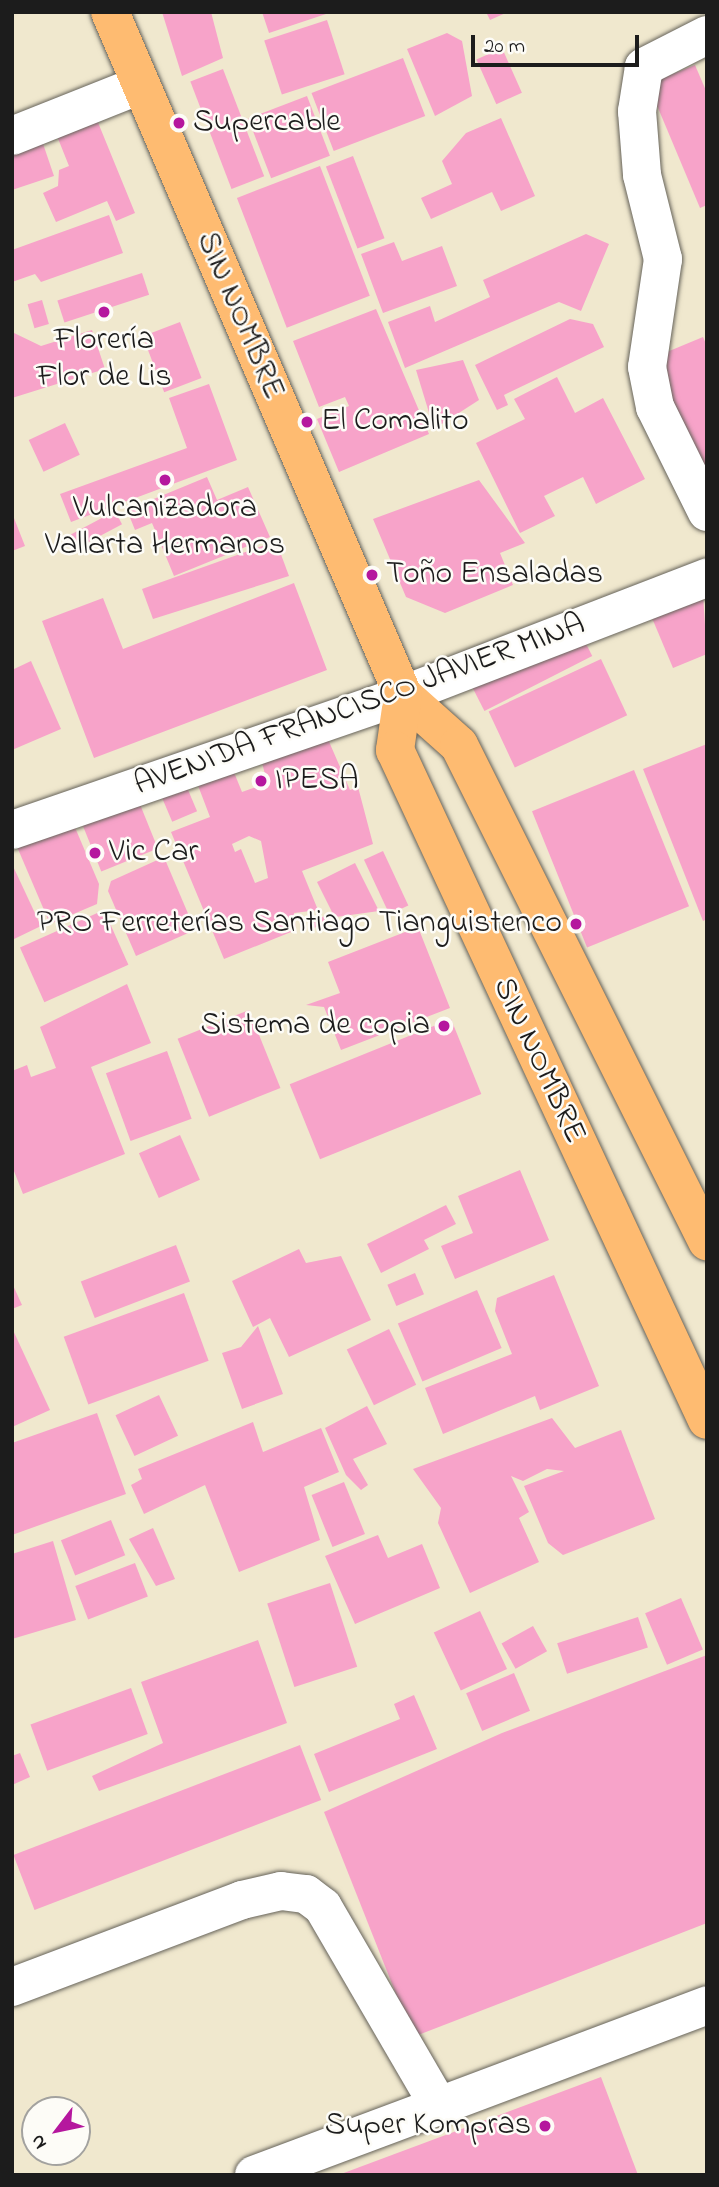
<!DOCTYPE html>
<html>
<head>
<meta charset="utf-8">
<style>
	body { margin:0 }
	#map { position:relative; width:719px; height:2187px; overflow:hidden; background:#f0e8ce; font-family:"Indie Flower",sans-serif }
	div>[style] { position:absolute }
	.building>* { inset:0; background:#f7a3c9; transform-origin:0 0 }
	.roads { filter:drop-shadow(0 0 2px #66635a) drop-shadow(0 0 2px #66635a) }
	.minor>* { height:38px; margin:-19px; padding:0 19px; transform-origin:19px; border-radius:19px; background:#fff }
	.major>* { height:38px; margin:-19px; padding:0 19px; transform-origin:19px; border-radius:19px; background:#febb71 }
	.dots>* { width:19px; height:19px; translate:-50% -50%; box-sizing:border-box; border:4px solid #fdfcf7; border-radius:50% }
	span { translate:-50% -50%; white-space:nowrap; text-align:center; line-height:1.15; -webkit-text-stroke:5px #fdfcf7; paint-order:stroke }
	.poi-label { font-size:32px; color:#1c1c1c }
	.left { translate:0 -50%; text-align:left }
	.right { translate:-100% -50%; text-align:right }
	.street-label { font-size:32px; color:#1c1c1c }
	.frame { position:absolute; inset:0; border:14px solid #1c1c1c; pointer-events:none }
	.north { position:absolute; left:21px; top:2096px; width:70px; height:70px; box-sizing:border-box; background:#fdfcf7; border:2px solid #a3a29f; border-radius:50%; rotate:238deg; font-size:19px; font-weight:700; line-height:28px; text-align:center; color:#1c1c1c }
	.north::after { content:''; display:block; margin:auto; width:24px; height:32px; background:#b5179e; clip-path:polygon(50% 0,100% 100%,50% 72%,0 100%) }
	.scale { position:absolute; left:471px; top:35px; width:168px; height:32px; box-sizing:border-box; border:4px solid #1c1c1c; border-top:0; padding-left:9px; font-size:21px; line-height:24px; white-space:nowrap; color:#1c1c1c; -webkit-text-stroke:5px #fdfcf7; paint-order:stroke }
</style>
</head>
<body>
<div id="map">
	<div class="building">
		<div style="clip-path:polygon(162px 12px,211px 12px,223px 58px,182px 76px)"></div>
		<div style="clip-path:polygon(262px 12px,329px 12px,329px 13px,269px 33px)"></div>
		<div style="clip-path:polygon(486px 12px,508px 12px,490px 20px)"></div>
		<div style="left:327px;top:20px;width:57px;height:66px;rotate:72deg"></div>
		<div style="clip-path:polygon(447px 33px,462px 41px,472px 96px,435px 116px,407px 49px)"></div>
		<div style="left:502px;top:48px;width:49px;height:28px;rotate:66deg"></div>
		<div style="left:403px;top:58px;width:62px;height:98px;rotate:69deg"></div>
		<div style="clip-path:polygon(695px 65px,707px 93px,707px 205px,700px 208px,648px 84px)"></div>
		<div style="left:223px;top:69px;width:115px;height:35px;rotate:69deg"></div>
		<div style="left:307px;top:96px;width:64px;height:63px;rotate:69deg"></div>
		<div style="clip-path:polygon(501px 118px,535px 196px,501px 211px,492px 192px,431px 219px,421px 198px,452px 184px,442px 161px,466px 133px)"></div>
		<div style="clip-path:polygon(97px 120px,135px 213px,116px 221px,107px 201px,56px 222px,43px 193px,58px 186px,59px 170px,69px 166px,57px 136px)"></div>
		<div style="clip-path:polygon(39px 132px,54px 176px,12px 190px,12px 141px)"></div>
		<div style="left:353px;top:156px;width:88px;height:29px;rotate:69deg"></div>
		<div style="left:320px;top:166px;width:139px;height:89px;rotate:69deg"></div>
		<div style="clip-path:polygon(109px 215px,123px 253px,41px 282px,35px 274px,12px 282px,12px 250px)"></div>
		<div style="clip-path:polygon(586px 234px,609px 244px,581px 311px,559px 302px,405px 368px,388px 322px,430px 306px,435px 322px,490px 297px,483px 280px)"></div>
		<div style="clip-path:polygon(394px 242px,402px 261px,442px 246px,457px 286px,383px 313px,361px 254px)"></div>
		<div style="left:142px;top:273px;width:23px;height:89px;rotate:72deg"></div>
		<div style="left:42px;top:300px;width:25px;height:15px;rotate:74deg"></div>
		<div style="clip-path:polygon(376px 309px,429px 434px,339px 472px,317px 419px,349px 406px,345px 397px,319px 407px,293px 341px)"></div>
		<div style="clip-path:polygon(570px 319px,593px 324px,604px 347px,504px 395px,508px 405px,497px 410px,475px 365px)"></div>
		<div style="left:180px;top:322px;width:60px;height:40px;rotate:69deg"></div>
		<div style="clip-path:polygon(92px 330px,105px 369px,12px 398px,12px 332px,41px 346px)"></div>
		<div style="clip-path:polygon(703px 337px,707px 346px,707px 496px,650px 359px)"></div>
		<div style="clip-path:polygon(463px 360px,479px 400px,434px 429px,416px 370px)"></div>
		<div style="clip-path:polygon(557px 377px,575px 413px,603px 398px,645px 479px,596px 504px,583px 477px,544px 496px,555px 516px,520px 533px,476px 443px,525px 419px,514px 399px)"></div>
		<div style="clip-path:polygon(209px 384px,237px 460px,71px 522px,60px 494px,187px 448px,169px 398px)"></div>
		<div style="left:65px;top:423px;width:35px;height:40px;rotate:65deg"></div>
		<div style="clip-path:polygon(207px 477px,217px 500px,248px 487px,270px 537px,174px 576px,152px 523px,135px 530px,127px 510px)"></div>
		<div style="clip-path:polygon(479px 480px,525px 543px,500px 553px,513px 585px,445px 613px,406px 597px,373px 519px)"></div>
		<div style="left:115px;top:511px;width:15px;height:57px;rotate:62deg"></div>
		<div style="clip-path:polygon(12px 513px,25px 546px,12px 551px)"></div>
		<div style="clip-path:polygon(276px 541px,289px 576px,153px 619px,142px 589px)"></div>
		<div style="clip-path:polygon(294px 583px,327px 670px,94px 758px,42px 621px,103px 598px,123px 649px)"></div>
		<div style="clip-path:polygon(703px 595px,707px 654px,673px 668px,652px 618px)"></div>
		<div style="left:580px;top:632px;width:27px;height:121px;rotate:63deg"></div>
		<div style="left:601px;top:659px;width:62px;height:124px;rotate:65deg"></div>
		<div style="clip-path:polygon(31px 661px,61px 729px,12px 750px,12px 670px)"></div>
		<div style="clip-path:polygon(evenodd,324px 730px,350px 790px,358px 787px,373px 844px,302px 871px,318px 910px,294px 913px,296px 930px,224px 959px,171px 832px,210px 817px,194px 775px,229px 760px,242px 792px,267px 783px,261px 758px,324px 730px,249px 836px,261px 841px,268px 878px,255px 883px,241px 849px,235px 852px,232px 844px,249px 836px)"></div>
		<div style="clip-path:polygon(707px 744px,707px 919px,703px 921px,643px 769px)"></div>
		<div style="left:634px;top:770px;width:147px;height:110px;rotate:68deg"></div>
		<div style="left:183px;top:778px;width:36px;height:27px;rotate:67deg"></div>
		<div style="left:135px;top:792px;width:61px;height:61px;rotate:68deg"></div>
		<div style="clip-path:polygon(71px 818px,99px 884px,97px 904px,50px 924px,15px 842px)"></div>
		<div style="left:383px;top:851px;width:60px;height:21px;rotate:65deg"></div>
		<div style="clip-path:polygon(164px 857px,195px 930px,136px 956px,108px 891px,111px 881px)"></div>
		<div style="clip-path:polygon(355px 863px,379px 911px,336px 917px,310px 930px,308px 925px,332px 912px,317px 882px)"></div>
		<div style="clip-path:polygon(12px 864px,41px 926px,12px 940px)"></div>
		<div style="left:104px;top:910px;width:60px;height:92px;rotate:66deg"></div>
		<div style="clip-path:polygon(418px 927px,450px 1008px,341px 1050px,324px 1007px,306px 1005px,340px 993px,328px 962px)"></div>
		<div style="clip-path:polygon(127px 984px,151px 1043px,91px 1067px,125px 1154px,23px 1194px,12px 1166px,12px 1071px,27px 1065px,31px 1077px,56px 1068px,40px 1027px)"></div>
		<div style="left:249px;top:1010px;width:84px;height:77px;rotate:68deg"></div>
		<div style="left:451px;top:1019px;width:81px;height:174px;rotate:68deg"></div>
		<div style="left:167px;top:1051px;width:72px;height:65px;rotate:70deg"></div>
		<div style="left:180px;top:1135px;width:49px;height:45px;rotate:66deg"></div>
		<div style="clip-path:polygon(520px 1170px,549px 1240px,455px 1279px,441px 1246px,473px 1233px,458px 1196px)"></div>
		<div style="clip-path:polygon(446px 1205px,456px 1224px,424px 1240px,429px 1249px,381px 1273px,367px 1244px)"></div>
		<div style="left:176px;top:1245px;width:39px;height:102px;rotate:69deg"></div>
		<div style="clip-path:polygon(299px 1249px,306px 1263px,341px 1256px,371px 1320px,289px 1357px,270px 1318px,253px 1327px,232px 1281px)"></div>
		<div style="left:415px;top:1273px;width:23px;height:30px;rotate:67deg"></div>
		<div style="clip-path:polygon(554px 1275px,599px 1386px,540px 1410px,535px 1396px,443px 1434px,425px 1388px,512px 1354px,495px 1311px,497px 1298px)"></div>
		<div style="clip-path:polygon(12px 1283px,22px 1305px,12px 1309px)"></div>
		<div style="left:477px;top:1290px;width:63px;height:86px;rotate:67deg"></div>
		<div style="left:184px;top:1293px;width:72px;height:128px;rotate:70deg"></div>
		<div style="clip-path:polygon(258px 1326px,283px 1394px,242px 1409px,222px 1353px,241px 1347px)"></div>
		<div style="clip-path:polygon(12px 1328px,50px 1410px,12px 1427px)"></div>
		<div style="left:389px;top:1329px;width:62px;height:47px;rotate:64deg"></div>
		<div style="left:159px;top:1395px;width:45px;height:48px;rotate:65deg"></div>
		<div style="clip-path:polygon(367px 1406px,387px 1444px,353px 1459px,368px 1485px,361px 1490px,346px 1475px,325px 1428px)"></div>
		<div style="clip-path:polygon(97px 1413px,126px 1494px,12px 1535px,12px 1443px)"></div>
		<div style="clip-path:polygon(552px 1418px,575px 1448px,621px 1430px,655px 1519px,563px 1555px,548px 1543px,524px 1486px,564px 1471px,547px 1469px,523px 1481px,511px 1476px,529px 1512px,519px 1518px,539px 1562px,470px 1593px,438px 1523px,441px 1508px,413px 1469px)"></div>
		<div style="clip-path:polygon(253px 1422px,263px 1452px,321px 1428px,339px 1472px,304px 1487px,320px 1540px,239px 1572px,205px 1485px,144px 1514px,131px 1485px,142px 1479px,138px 1469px)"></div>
		<div style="left:344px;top:1482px;width:56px;height:35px;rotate:68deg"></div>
		<div style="left:111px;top:1520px;width:38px;height:54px;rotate:68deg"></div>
		<div style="clip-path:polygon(153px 1528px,175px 1579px,156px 1586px,129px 1539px)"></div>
		<div style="clip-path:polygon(378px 1535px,388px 1558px,422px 1544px,440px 1588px,355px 1624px,325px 1556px)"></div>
		<div style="clip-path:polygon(53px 1541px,76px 1620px,12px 1639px,12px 1554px)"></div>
		<div style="left:135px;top:1563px;width:36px;height:64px;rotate:69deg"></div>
		<div style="left:330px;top:1583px;width:88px;height:66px;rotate:72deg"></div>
		<div style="left:681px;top:1598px;width:56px;height:39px;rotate:67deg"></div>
		<div style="left:480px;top:1611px;width:64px;height:51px;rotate:65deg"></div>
		<div style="left:638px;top:1617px;width:32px;height:85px;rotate:72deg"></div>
		<div style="left:533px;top:1626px;width:29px;height:36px;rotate:61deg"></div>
		<div style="clip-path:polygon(258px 1640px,287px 1723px,99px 1791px,92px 1776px,163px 1743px,141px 1682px)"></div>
		<div style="clip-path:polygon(707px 1655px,707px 1923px,413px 2037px,324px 1812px,502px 1733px)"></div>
		<div style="left:514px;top:1673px;width:41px;height:52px;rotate:67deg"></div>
		<div style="left:131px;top:1688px;width:49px;height:107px;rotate:70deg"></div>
		<div style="clip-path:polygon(414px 1695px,437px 1749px,329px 1792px,314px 1754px,400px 1719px,394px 1704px)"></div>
		<div style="left:300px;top:1745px;width:59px;height:307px;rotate:69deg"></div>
		<div style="clip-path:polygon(20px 1753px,30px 1777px,12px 1785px,12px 1756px)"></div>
		<div style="clip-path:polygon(601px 2077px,638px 2175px,341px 2175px,341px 2174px)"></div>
	</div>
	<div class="roads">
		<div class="minor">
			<div style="left:707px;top:35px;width:71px;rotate:153.1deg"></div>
			<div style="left:644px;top:67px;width:45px;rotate:99deg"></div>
			<div style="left:637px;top:111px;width:64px;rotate:85.5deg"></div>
			<div style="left:642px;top:175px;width:87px;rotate:76deg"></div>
			<div style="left:663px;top:259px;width:109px;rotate:98.4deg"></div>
			<div style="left:647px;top:367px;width:41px;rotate:78.7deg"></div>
			<div style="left:655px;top:407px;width:117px;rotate:63.7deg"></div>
			<div style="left:12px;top:136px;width:138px;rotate:-21.7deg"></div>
			<div style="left:12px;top:830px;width:414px;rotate:-19deg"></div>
			<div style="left:403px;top:695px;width:326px;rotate:-21.1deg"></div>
			<div style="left:12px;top:1987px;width:246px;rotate:-20.7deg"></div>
			<div style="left:242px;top:1900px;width:40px;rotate:-13deg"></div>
			<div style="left:281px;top:1891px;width:25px;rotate:7deg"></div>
			<div style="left:306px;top:1894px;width:21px;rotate:37deg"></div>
			<div style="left:323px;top:1907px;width:230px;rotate:59.8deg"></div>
			<div style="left:439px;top:2106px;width:286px;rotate:-20.6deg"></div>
			<div style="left:254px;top:2175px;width:197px;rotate:-20.5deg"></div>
		</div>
		<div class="major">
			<div style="left:110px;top:12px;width:743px;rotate:66.78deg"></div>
			<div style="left:403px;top:695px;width:75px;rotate:41.8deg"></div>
			<div style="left:459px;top:745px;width:555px;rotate:63.43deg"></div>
			<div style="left:403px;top:695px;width:56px;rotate:98.3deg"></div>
			<div style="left:395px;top:750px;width:739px;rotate:65.03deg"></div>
		</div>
	</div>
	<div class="dots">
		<div style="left:179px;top:123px;background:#b5179e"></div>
		<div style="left:104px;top:312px;background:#b5179e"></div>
		<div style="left:307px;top:422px;background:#b5179e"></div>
		<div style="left:165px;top:480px;background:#b5179e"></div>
		<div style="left:372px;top:575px;background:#b5179e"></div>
		<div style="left:261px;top:781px;background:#b5179e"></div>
		<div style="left:95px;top:853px;background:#b5179e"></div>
		<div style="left:576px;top:924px;background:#b5179e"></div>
		<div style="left:444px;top:1026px;background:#b5179e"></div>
		<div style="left:545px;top:2126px;background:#b5179e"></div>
	</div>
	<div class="poi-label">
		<span class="left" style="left:193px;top:123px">Supercable</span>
		<span style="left:104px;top:360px">Florería<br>Flor de Lis</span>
		<span class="left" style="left:321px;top:422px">El Comalito</span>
		<span style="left:165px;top:528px">Vulcanizadora<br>Vallarta Hermanos</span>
		<span class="left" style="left:386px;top:575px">Toño Ensaladas</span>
		<span class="left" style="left:275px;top:781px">IPESA</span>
		<span class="left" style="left:109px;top:853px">Vic Car</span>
		<span class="right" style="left:562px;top:924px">PRO Ferreterías Santiago Tianguistenco</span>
		<span class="right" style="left:430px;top:1026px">Sistema de copia</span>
		<span class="right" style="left:531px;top:2126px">Super Kompras</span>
	</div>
	<div class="street-label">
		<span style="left:239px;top:316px;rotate:67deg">SIN NOMBRE</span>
		<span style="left:360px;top:706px;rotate:-20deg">AVENIDA FRANCISCO JAVIER MINA</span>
		<span style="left:538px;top:1061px;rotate:65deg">SIN NOMBRE</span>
	</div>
	<div class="frame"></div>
	<div class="north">N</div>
	<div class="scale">20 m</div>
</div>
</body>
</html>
